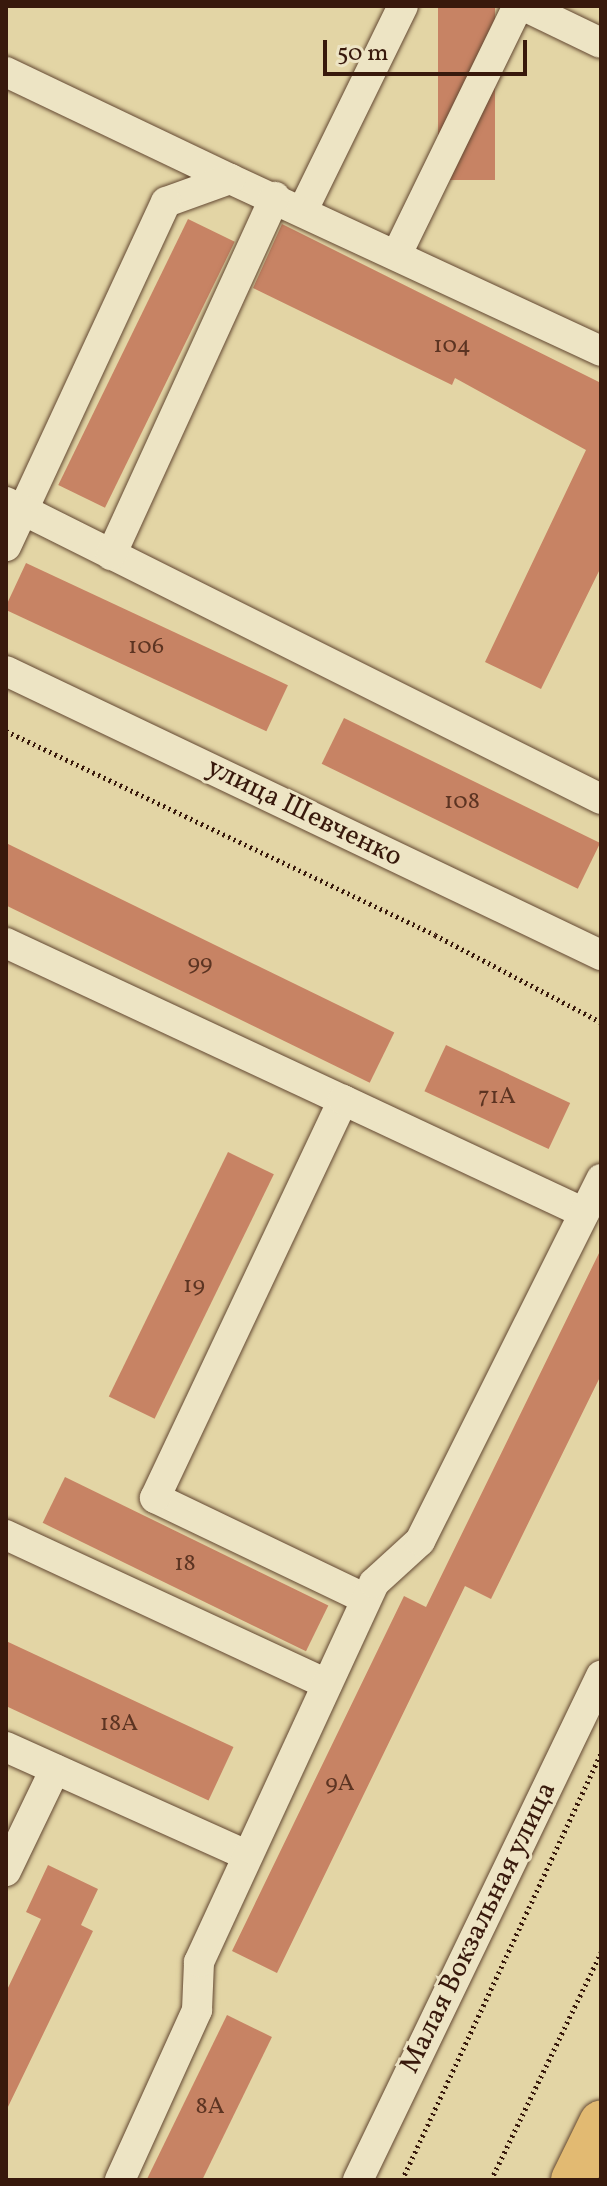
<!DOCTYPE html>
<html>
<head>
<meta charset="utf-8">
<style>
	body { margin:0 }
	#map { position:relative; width:607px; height:2186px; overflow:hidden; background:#e3d5a5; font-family:Vollkorn,serif }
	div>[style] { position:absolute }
	.building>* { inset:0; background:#c78364; transform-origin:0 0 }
	.path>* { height:5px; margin-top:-2.5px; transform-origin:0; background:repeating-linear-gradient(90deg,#38190c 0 2px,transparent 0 6px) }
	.roads { filter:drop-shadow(0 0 2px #634832) drop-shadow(0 0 2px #634832) }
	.minor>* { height:30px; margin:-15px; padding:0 15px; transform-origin:15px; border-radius:15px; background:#ede4c4 }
	.highway>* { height:44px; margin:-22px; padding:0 22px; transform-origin:22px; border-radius:22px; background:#e2ba72 }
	span { translate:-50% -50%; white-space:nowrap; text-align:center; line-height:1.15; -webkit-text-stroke:6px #ede4c4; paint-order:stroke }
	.number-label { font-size:24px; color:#5c3422 }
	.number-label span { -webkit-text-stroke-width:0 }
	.street-label { font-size:28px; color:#38190c }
	.frame { position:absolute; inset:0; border:8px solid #38190c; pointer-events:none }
	.scale { position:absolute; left:323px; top:40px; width:204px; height:36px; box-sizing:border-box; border:4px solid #38190c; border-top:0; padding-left:10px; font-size:24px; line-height:28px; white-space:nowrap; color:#38190c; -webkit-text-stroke:6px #ede4c4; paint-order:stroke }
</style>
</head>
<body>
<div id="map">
	<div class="building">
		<div style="left:438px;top:6px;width:57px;height:174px"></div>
		<div style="left:188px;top:219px;width:52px;height:296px;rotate:26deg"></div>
		<div style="clip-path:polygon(282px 224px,601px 383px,601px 567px,541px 689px,485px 662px,586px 450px,455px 378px,452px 385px,253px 288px)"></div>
		<div style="left:26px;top:563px;width:289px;height:51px;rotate:25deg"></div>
		<div style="left:344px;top:718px;width:285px;height:51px;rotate:26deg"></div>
		<div style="left:6px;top:843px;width:432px;height:56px;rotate:26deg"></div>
		<div style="left:446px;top:1045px;width:137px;height:51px;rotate:25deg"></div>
		<div style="left:228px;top:1152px;width:51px;height:272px;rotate:26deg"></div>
		<div style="clip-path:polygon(601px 1249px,601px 1375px,491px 1599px,465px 1586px,277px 1973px,232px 1951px,404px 1596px,426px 1607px)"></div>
		<div style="left:65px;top:1477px;width:293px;height:51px;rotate:26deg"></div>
		<div style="left:6px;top:1641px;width:251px;height:59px;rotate:25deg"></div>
		<div style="clip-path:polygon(48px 1865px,98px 1889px,81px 1925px,93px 1931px,6px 2111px,6px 1992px,41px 1919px,26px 1912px)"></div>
		<div style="left:227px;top:2015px;width:50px;height:183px;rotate:26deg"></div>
	</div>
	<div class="path">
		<div style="left:6px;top:731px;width:475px;rotate:25.4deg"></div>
		<div style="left:435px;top:935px;width:187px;rotate:27.7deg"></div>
		<div style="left:402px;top:2180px;width:470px;rotate:-65deg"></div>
		<div style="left:491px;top:2180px;width:253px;rotate:-64.2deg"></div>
	</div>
	<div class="roads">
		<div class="minor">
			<div style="left:524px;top:6px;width:85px;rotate:25.7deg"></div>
			<div style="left:6px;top:72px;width:248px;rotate:25.5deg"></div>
			<div style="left:303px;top:210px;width:227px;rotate:-63.9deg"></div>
			<div style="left:397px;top:254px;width:276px;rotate:-64deg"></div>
			<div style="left:601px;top:351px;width:409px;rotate:-155.1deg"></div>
			<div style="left:230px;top:179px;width:68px;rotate:160.2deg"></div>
			<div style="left:166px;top:202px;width:340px;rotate:114.9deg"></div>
			<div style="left:23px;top:510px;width:646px;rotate:26.57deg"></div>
			<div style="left:6px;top:502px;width:19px;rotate:25deg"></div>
			<div style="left:23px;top:510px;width:40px;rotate:115deg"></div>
			<div style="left:111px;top:555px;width:394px;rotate:-65.4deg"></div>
			<div style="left:6px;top:671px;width:659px;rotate:25.52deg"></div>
			<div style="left:6px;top:943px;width:372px;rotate:25deg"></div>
			<div style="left:6px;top:1535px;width:354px;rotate:24.9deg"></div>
			<div style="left:366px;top:1599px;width:234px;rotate:-154.4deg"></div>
			<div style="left:155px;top:1498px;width:440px;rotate:-64.7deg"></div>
			<div style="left:343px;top:1100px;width:266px;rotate:25.1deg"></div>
			<div style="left:6px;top:1747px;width:265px;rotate:24.2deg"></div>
			<div style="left:6px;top:1871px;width:113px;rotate:-64.3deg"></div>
			<div style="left:120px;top:2180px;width:187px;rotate:-65.6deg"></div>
			<div style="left:197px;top:2010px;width:48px;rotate:-87.6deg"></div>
			<div style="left:199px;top:1962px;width:417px;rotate:-65.2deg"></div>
			<div style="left:374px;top:1583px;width:62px;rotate:-42.4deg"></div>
			<div style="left:420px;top:1541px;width:405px;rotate:-63.4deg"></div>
			<div style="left:358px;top:2180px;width:560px;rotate:-64.26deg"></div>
		</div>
		<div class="highway">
			<div style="left:573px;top:2180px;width:64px;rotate:-63.8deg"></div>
		</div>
	</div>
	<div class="number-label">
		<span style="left:452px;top:347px">104</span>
		<span style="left:146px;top:648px">106</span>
		<span style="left:462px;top:803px">108</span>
		<span style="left:200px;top:965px">99</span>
		<span style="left:497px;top:1098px">71А</span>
		<span style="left:194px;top:1287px">19</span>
		<span style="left:185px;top:1565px">18</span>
		<span style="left:119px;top:1725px">18А</span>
		<span style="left:340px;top:1785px">9А</span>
		<span style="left:210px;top:2108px">8А</span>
	</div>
	<div class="street-label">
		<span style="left:304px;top:813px;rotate:26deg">улица Шевченко</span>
		<span style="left:479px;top:1928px;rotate:-64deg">Малая Вокзальная улица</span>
	</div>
	<div class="frame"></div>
	<div class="scale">50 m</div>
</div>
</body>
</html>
